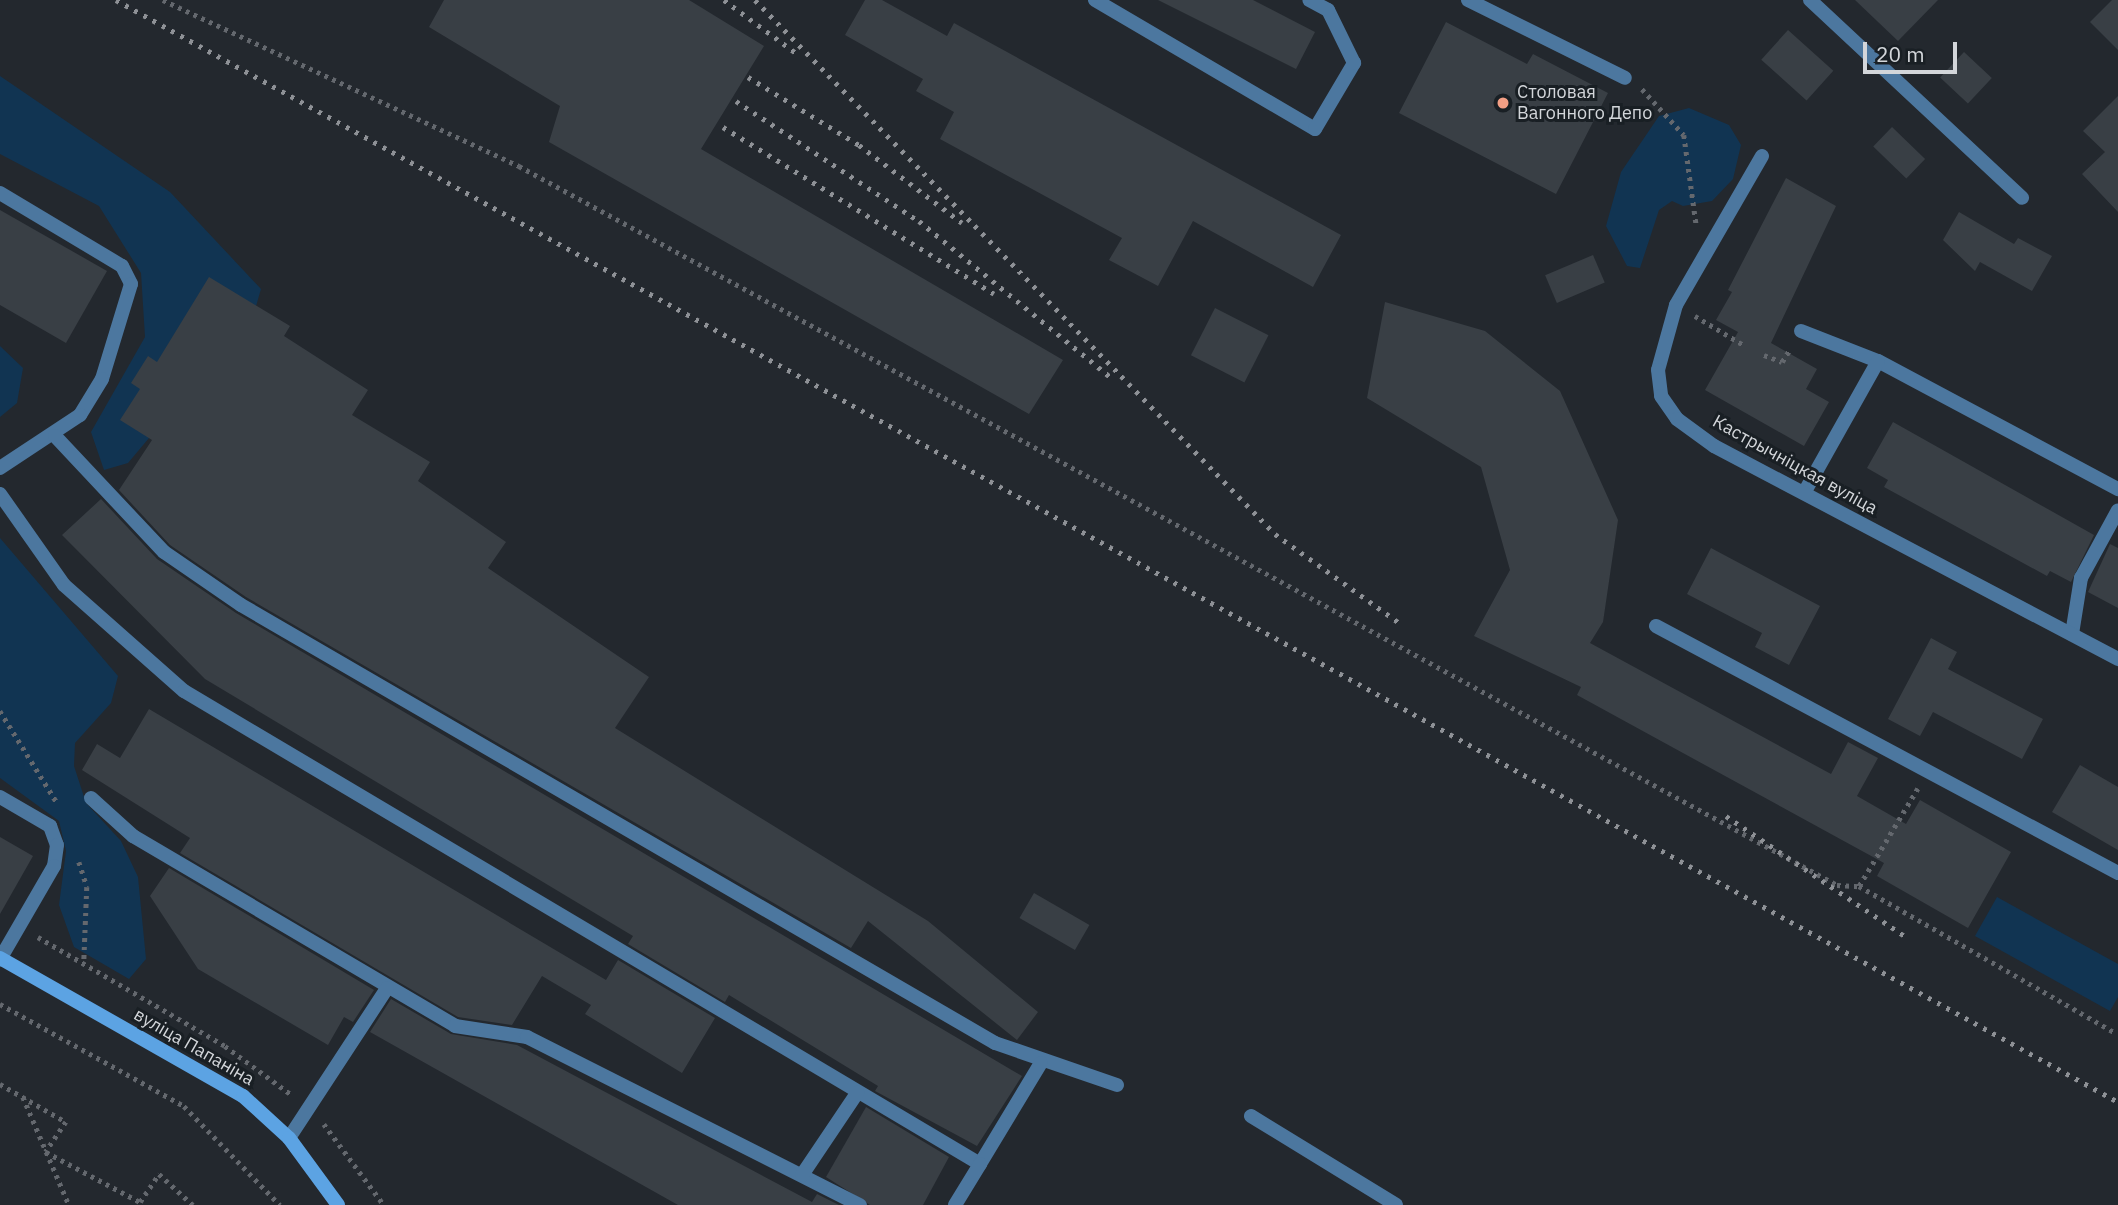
<!DOCTYPE html>
<html>
<head>
<meta charset="utf-8">
<style>
	body { margin:0 }
	#map { position:relative; width:2118px; height:1205px; overflow:hidden; background:#23282e; font-family:"IBM Plex Sans",sans-serif }
	div>[style] { position:absolute }
	.green>* { inset:0; background:#113452 }
	.building>* { inset:0; background:#393f45; transform-origin:0 0 }
	.path>* { height:4.5px; margin-top:-2.25px; transform-origin:0; background:repeating-linear-gradient(90deg,#64686e 0 3.5px,transparent 0 8.5px) }
	.lane>* { height:14px; margin:-7px; padding:0 7px; transform-origin:7px; border-radius:7px; background:#4c779f }
	.street>* { height:14px; margin:-7px; padding:0 7px; transform-origin:7px; border-radius:7px; background:#4c779f }
	.secondary>* { height:14px; margin:-7px; padding:0 7px; transform-origin:7px; border-radius:7px; background:#5ca3e3 }
	.rail>* { height:5px; margin-top:-2.5px; transform-origin:0; background:repeating-linear-gradient(90deg,#8e9196 0 3.5px,transparent 0 10.5px) }
	.dots>* { width:19px; height:19px; translate:-50% -50%; box-sizing:border-box; border:4px solid #191f24; border-radius:50% }
	span { translate:-50% -50%; white-space:nowrap; text-align:center; line-height:1.15; -webkit-text-stroke:6px #191f24; paint-order:stroke }
	.poi-label { font-size:18px; color:#d3d6da }
	.left { translate:0 -50%; text-align:left }
	.street-label { font-size:18px; color:#d3d6da }
	.scale { position:absolute; left:1863px; top:42px; width:94px; height:32px; box-sizing:border-box; border:4px solid #d3d6da; border-top:0; padding-left:9px; font-size:21px; line-height:24px; white-space:nowrap; color:#d3d6da; -webkit-text-stroke:5px #191f24; paint-order:stroke }
</style>
</head>
<body>
<div id="map">
	<div class="green">
		<div style="clip-path:polygon(0 76px,170px 192px,261px 289px,254px 313px,128px 463px,104px 470px,91px 432px,145px 337px,141px 273px,99px 206px,0 154px)"></div>
		<div style="clip-path:polygon(1689px 108px,1729px 125px,1741px 145px,1733px 179px,1712px 201px,1683px 206px,1672px 201px,1659px 210px,1640px 268px,1627px 266px,1606px 226px,1621px 172px,1659px 116px)"></div>
		<div style="clip-path:polygon(0 346px,23px 368px,17px 403px,0 417px)"></div>
		<div style="clip-path:polygon(0 538px,118px 676px,111px 703px,75px 743px,74px 766px,86px 803px,121px 841px,138px 877px,146px 959px,129px 979px,74px 947px,59px 905px,66px 851px,59px 821px,0 778px)"></div>
		<div style="clip-path:polygon(1997px 897px,2118px 964px,2118px 997px,2110px 1011px,1975px 936px)"></div>
	</div>
	<div class="building">
		<div style="clip-path:polygon(444px 0,689px 0,764px 46px,701px 149px,1063px 360px,1029px 414px,549px 142px,560px 106px,429px 27px)"></div>
		<div style="clip-path:polygon(865px 0,882px 0,947px 36px,954px 23px,1341px 235px,1313px 287px,1193px 221px,1158px 286px,1109px 260px,1122px 238px,940px 139px,954px 112px,916px 91px,923px 79px,845px 35px)"></div>
		<div style="clip-path:polygon(1158px 0,1253px 0,1315px 32px,1296px 69px)"></div>
		<div style="clip-path:polygon(1855px 0,1938px 0,1898px 41px)"></div>
		<div style="clip-path:polygon(2112px 0,2118px 0,2118px 50px,2090px 22px)"></div>
		<div style="clip-path:polygon(1446px 22px,1527px 64px,1533px 54px,1608px 93px,1556px 194px,1399px 113px)"></div>
		<div style="left:1788px;top:30px;width:61px;height:40px;rotate:42deg"></div>
		<div style="left:1964px;top:52px;width:38px;height:35px;rotate:43deg"></div>
		<div style="clip-path:polygon(2118px 96px,2118px 212px,2082px 174px,2105px 152px,2083px 131px)"></div>
		<div style="left:1892px;top:127px;width:46px;height:27px;rotate:44deg"></div>
		<div style="clip-path:polygon(1786px 178px,1836px 206px,1771px 343px,1817px 369px,1806px 389px,1829px 402px,1804px 446px,1705px 390px,1738px 332px,1716px 320px,1732px 292px,1728px 290px)"></div>
		<div style="clip-path:polygon(0 210px,107px 271px,66px 343px,0 305px)"></div>
		<div style="clip-path:polygon(1959px 212px,2014px 244px,2018px 238px,2052px 256px,2032px 291px,1980px 262px,1975px 271px,1943px 240px)"></div>
		<div style="left:1593px;top:255px;width:30px;height:52px;rotate:67deg"></div>
		<div style="clip-path:polygon(209px 277px,290px 326px,284px 336px,368px 390px,352px 415px,430px 462px,418px 481px,506px 542px,488px 568px,649px 677px,615px 728px,928px 921px,1038px 1012px,1017px 1040px,868px 921px,851px 948px,246px 597px,170px 545px,119px 490px,152px 440px,120px 420px,140px 389px,131px 383px,148px 356px,157px 362px)"></div>
		<div style="clip-path:polygon(1385px 302px,1485px 331px,1560px 391px,1618px 520px,1603px 622px,1590px 643px,1831px 774px,1848px 742px,1878px 758px,1857px 796px,1906px 824px,1920px 800px,2011px 852px,1968px 928px,1877px 876px,1884px 863px,1577px 695px,1581px 687px,1474px 636px,1510px 570px,1481px 467px,1367px 398px)"></div>
		<div style="left:1215px;top:308px;width:60px;height:53px;rotate:27deg"></div>
		<div style="clip-path:polygon(1893px 422px,2094px 535px,2071px 582px,2050px 571px,2047px 576px,1884px 487px,1888px 480px,1867px 468px)"></div>
		<div style="clip-path:polygon(101px 499px,157px 559px,236px 613px,1022px 1076px,977px 1146px,875px 1091px,878px 1086px,729px 995px,725px 1002px,628px 944px,633px 936px,205px 679px,62px 535px)"></div>
		<div style="clip-path:polygon(2110px 544px,2118px 548px,2118px 608px,2088px 592px)"></div>
		<div style="clip-path:polygon(1711px 548px,1820px 606px,1789px 665px,1755px 647px,1762px 633px,1687px 594px)"></div>
		<div style="clip-path:polygon(1931px 638px,1957px 652px,1948px 669px,2043px 719px,2022px 759px,1933px 712px,1920px 736px,1888px 719px)"></div>
		<div style="clip-path:polygon(149px 709px,606px 980px,618px 960px,715px 1018px,682px 1073px,585px 1014px,591px 1005px,542px 976px,512px 1025px,458px 1017px,180px 853px,190px 838px,82px 770px,97px 744px,120px 758px)"></div>
		<div style="clip-path:polygon(2080px 765px,2118px 787px,2118px 850px,2052px 812px)"></div>
		<div style="clip-path:polygon(0 837px,33px 856px,0 914px)"></div>
		<div style="clip-path:polygon(169px 868px,374px 990px,353px 1022px,344px 1017px,328px 1045px,198px 969px,150px 896px)"></div>
		<div style="left:1034px;top:893px;width:64px;height:29px;rotate:30deg"></div>
		<div style="clip-path:polygon(391px 999px,451px 1034px,517px 1045px,812px 1202px,817px 1194px,839px 1205px,678px 1205px,370px 1032px)"></div>
		<div style="clip-path:polygon(866px 1107px,949px 1157px,923px 1205px,870px 1205px,826px 1177px)"></div>
	</div>
	<div class="path">
		<div style="left:163px;top:0;width:393px;rotate:25deg"></div>
		<div style="left:519px;top:166px;width:1501px;rotate:28.61deg"></div>
		<div style="left:1837px;top:885px;width:22px;rotate:3deg"></div>
		<div style="left:1859px;top:886px;width:297px;rotate:29.8deg"></div>
		<div style="left:1642px;top:89px;width:62px;rotate:47.6deg"></div>
		<div style="left:1684px;top:135px;width:89px;rotate:82.2deg"></div>
		<div style="left:1695px;top:316px;width:55px;rotate:30.8deg"></div>
		<div style="left:1764px;top:355px;width:19px;rotate:21deg"></div>
		<div style="left:1782px;top:362px;width:15px;rotate:-58deg"></div>
		<div style="left:0;top:711px;width:106px;rotate:58.1deg"></div>
		<div style="left:79px;top:862px;width:26px;rotate:72deg"></div>
		<div style="left:87px;top:887px;width:74px;rotate:92.3deg"></div>
		<div style="left:1859px;top:886px;width:114px;rotate:-59deg"></div>
		<div style="left:38px;top:937px;width:216px;rotate:30.2deg"></div>
		<div style="left:225px;top:1046px;width:83px;rotate:36.2deg"></div>
		<div style="left:0;top:1004px;width:210px;rotate:29deg"></div>
		<div style="left:184px;top:1106px;width:138px;rotate:45.9deg"></div>
		<div style="left:0;top:1084px;width:76px;rotate:29.9deg"></div>
		<div style="left:66px;top:1122px;width:36px;rotate:124deg"></div>
		<div style="left:46px;top:1152px;width:106px;rotate:28deg"></div>
		<div style="left:140px;top:1202px;width:34px;rotate:-56deg"></div>
		<div style="left:159px;top:1174px;width:46px;rotate:42.4deg"></div>
		<div style="left:23px;top:1097px;width:117px;rotate:66.9deg"></div>
		<div style="left:324px;top:1124px;width:101px;rotate:53.5deg"></div>
	</div>
	<div class="lane">
		<div style="left:1095px;top:0;width:255px;rotate:30.4deg"></div>
		<div style="left:1315px;top:129px;width:77px;rotate:-59.4deg"></div>
		<div style="left:1354px;top:63px;width:59px;rotate:-116.1deg"></div>
		<div style="left:1328px;top:10px;width:21px;rotate:-152deg"></div>
		<div style="left:0;top:193px;width:142px;rotate:30.9deg"></div>
		<div style="left:122px;top:266px;width:20px;rotate:63deg"></div>
		<div style="left:131px;top:284px;width:99px;rotate:107deg"></div>
		<div style="left:102px;top:379px;width:42px;rotate:121.4deg"></div>
		<div style="left:80px;top:415px;width:96px;rotate:146.5deg"></div>
		<div style="left:1801px;top:331px;width:83px;rotate:21.3deg"></div>
		<div style="left:1878px;top:361px;width:272px;rotate:28.1deg"></div>
		<div style="left:55px;top:436px;width:159px;rotate:46.8deg"></div>
		<div style="left:164px;top:552px;width:93px;rotate:34.5deg"></div>
		<div style="left:241px;top:605px;width:872px;rotate:30.15deg"></div>
		<div style="left:995px;top:1043px;width:129px;rotate:19deg"></div>
		<div style="left:1804px;top:493px;width:151px;rotate:-60.7deg"></div>
		<div style="left:0;top:494px;width:111px;rotate:54.9deg"></div>
		<div style="left:64px;top:585px;width:160px;rotate:41.5deg"></div>
		<div style="left:184px;top:691px;width:926px;rotate:30.72deg"></div>
		<div style="left:980px;top:1164px;width:118px;rotate:-58.9deg"></div>
		<div style="left:1656px;top:626px;width:524px;rotate:28.13deg"></div>
		<div style="left:2072px;top:634px;width:57px;rotate:-80.9deg"></div>
		<div style="left:2081px;top:578px;width:77px;rotate:-61.4deg"></div>
		<div style="left:0;top:797px;width:58px;rotate:30.1deg"></div>
		<div style="left:50px;top:826px;width:20px;rotate:70deg"></div>
		<div style="left:57px;top:845px;width:21px;rotate:98deg"></div>
		<div style="left:54px;top:866px;width:108px;rotate:120.1deg"></div>
		<div style="left:91px;top:798px;width:57px;rotate:42.1deg"></div>
		<div style="left:133px;top:836px;width:374px;rotate:30.5deg"></div>
		<div style="left:455px;top:1026px;width:73px;rotate:8.7deg"></div>
		<div style="left:527px;top:1037px;width:373px;rotate:26.8deg"></div>
		<div style="left:1251px;top:1116px;width:170px;rotate:31.5deg"></div>
		<div style="left:289px;top:1138px;width:179px;rotate:-56.8deg"></div>
		<div style="left:802px;top:1175px;width:99px;rotate:-56.1deg"></div>
		<div style="left:955px;top:1205px;width:48px;rotate:-58.6deg"></div>
	</div>
	<div class="street">
		<div style="left:1468px;top:0;width:175px;rotate:26.4deg"></div>
		<div style="left:1810px;top:0;width:290px;rotate:43deg"></div>
		<div style="left:1762px;top:156px;width:172px;rotate:120deg"></div>
		<div style="left:1676px;top:305px;width:67px;rotate:105.5deg"></div>
		<div style="left:1658px;top:370px;width:26px;rotate:83deg"></div>
		<div style="left:1661px;top:396px;width:28px;rotate:55deg"></div>
		<div style="left:1677px;top:419px;width:46px;rotate:36.1deg"></div>
		<div style="left:1714px;top:446px;width:457px;rotate:27.8deg"></div>
	</div>
	<div class="secondary">
		<div style="left:0;top:958px;width:279px;rotate:29.6deg"></div>
		<div style="left:243px;top:1096px;width:62px;rotate:42.4deg"></div>
		<div style="left:289px;top:1138px;width:83px;rotate:53.8deg"></div>
	</div>
	<div class="rail">
		<div style="left:116px;top:0;width:2285px;rotate:28.83deg"></div>
		<div style="left:724px;top:0;width:89px;rotate:36.4deg"></div>
		<div style="left:755px;top:0;width:745px;rotate:45.76deg"></div>
		<div style="left:1275px;top:534px;width:156px;rotate:35.6deg"></div>
		<div style="left:748px;top:77px;width:130px;rotate:31.5deg"></div>
		<div style="left:859px;top:145px;width:129px;rotate:37.1deg"></div>
		<div style="left:736px;top:101px;width:219px;rotate:33.3deg"></div>
		<div style="left:919px;top:221px;width:250px;rotate:39.2deg"></div>
		<div style="left:723px;top:127px;width:318px;rotate:31.6deg"></div>
		<div style="left:1726px;top:816px;width:217px;rotate:33.9deg"></div>
	</div>
	<div class="dots">
		<div style="left:1503px;top:103px;background:#f39f85"></div>
	</div>
	<div class="poi-label">
		<span class="left" style="left:1517px;top:103px">Столовая<br>Вагонного Депо</span>
	</div>
	<div class="street-label">
		<span style="left:1795px;top:465px;rotate:29deg">Кастрычніцкая вуліца</span>
		<span style="left:194px;top:1047px;rotate:30deg">вуліца Папаніна</span>
	</div>
	<div class="scale">20 m</div>
</div>
</body>
</html>
